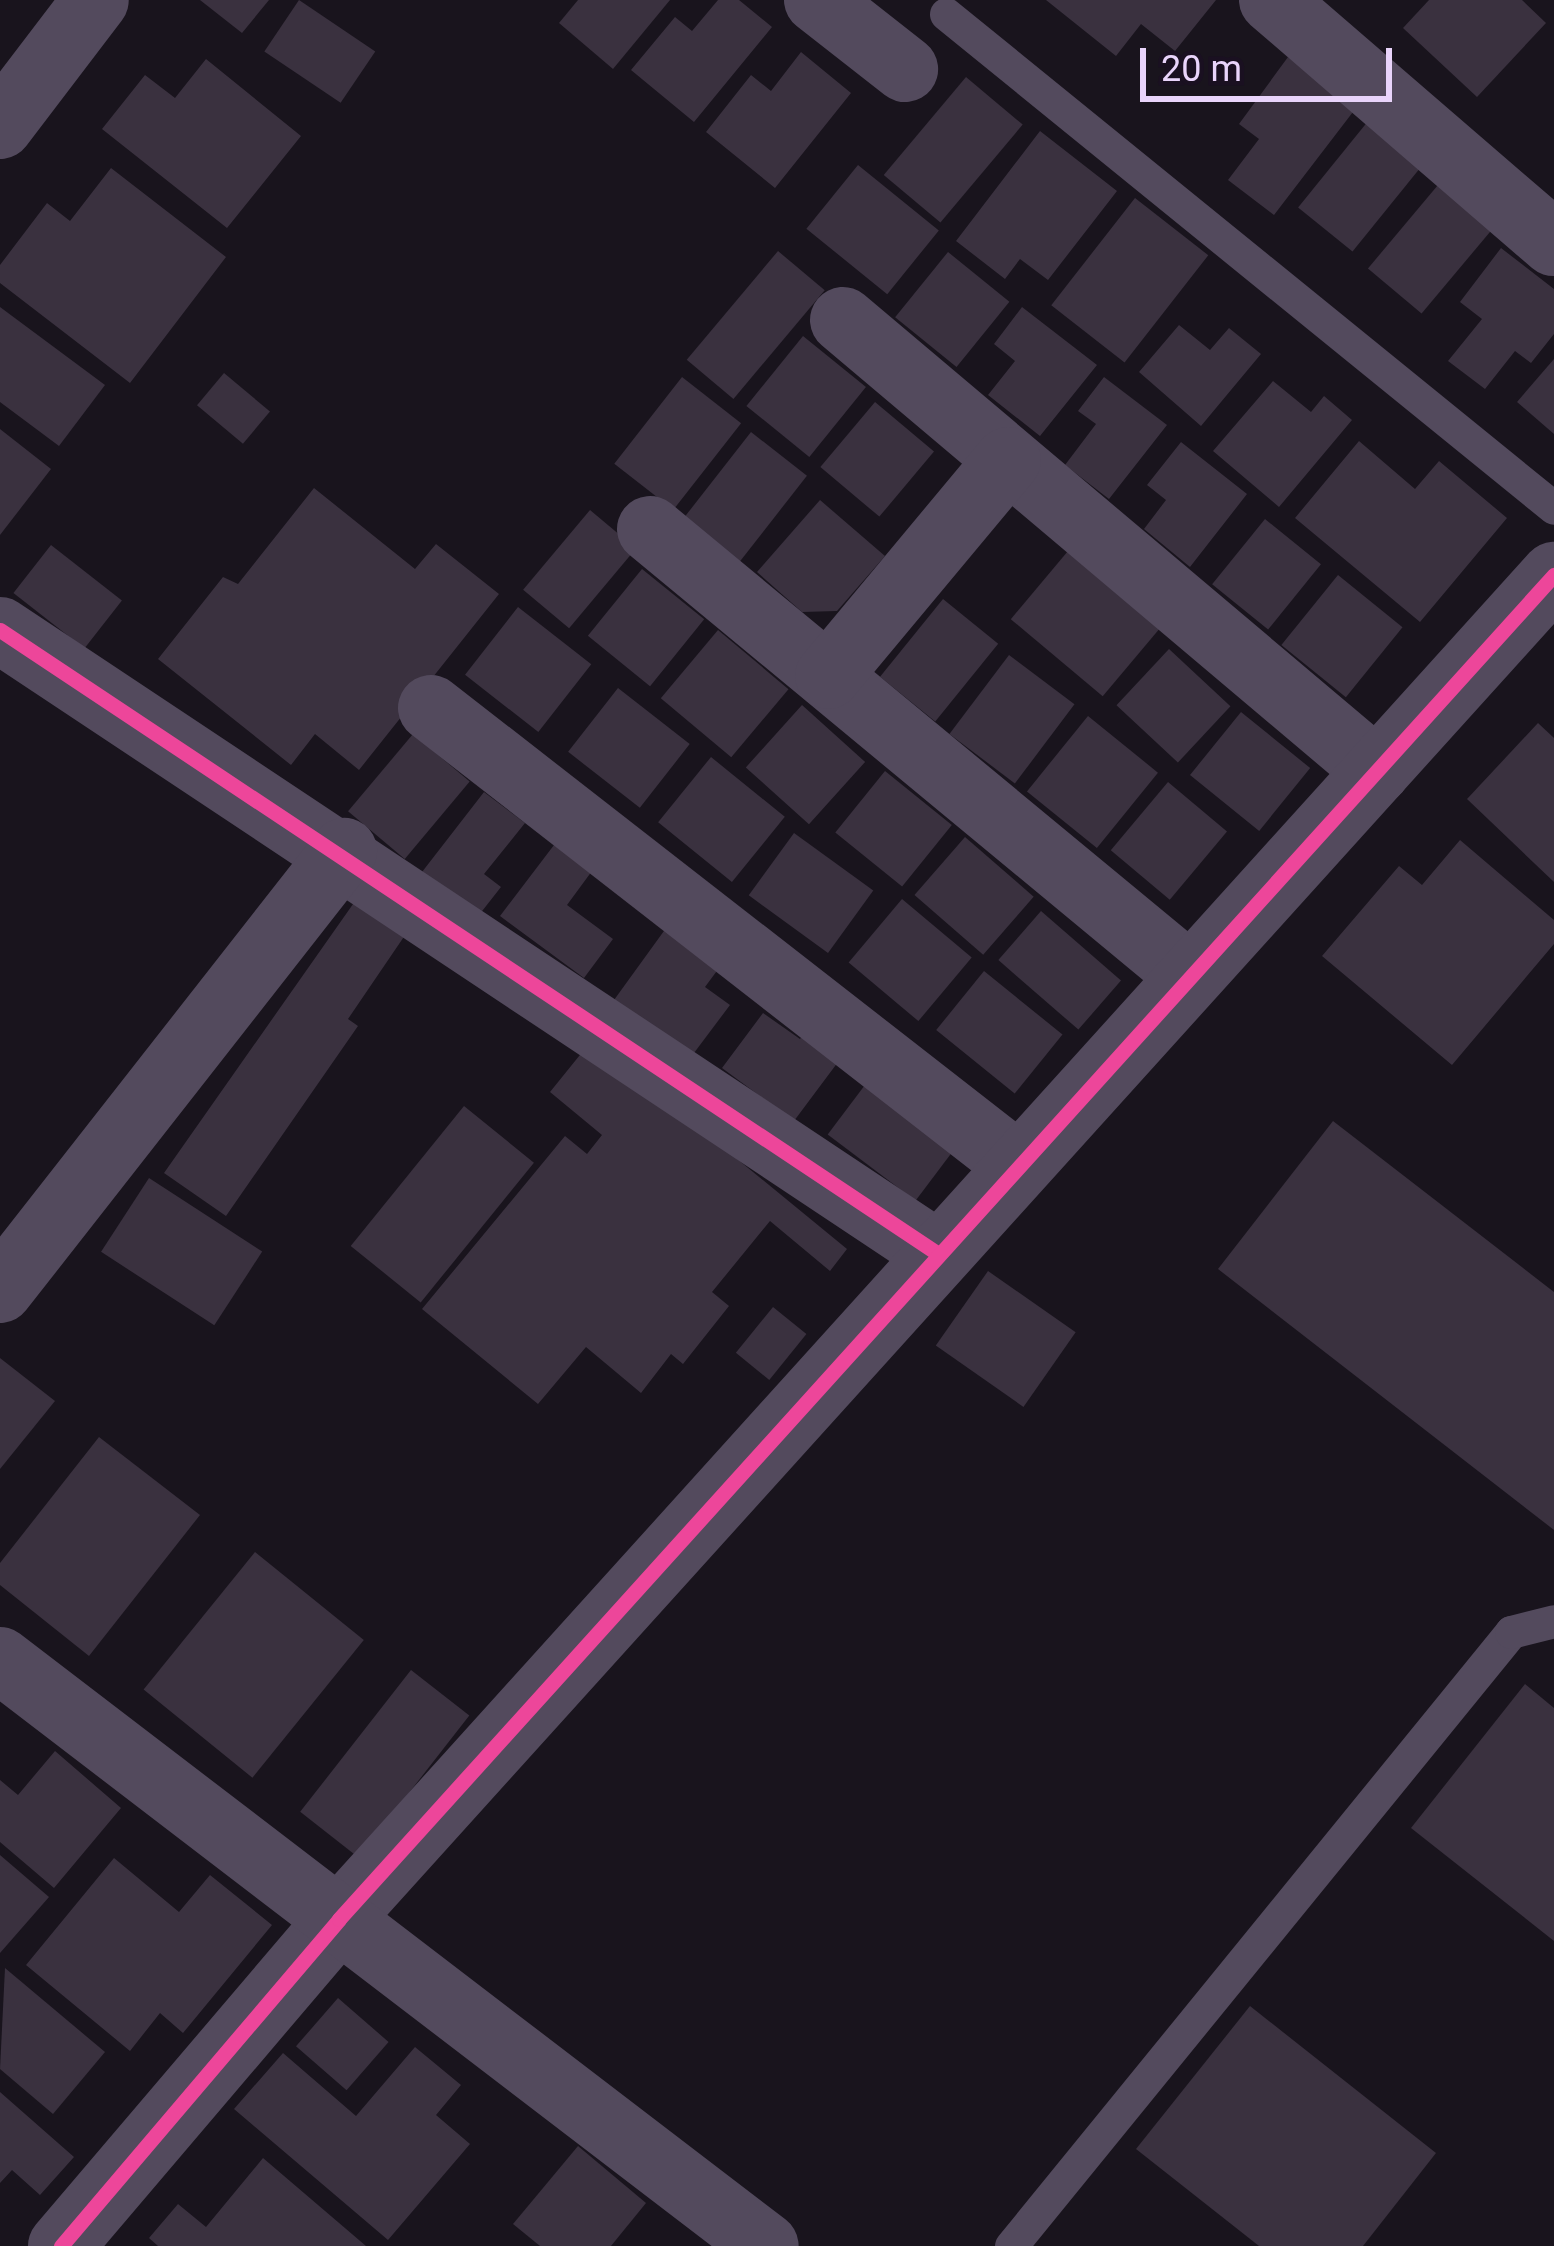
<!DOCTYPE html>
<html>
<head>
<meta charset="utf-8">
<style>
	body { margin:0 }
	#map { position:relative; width:1554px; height:2246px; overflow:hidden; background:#19141d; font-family:Roboto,sans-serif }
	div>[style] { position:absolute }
	.building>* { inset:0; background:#3a313f; transform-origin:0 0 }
	.service>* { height:33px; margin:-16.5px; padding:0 16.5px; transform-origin:16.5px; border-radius:16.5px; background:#534a5d }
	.minor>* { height:66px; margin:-33px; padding:0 33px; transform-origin:33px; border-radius:33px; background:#534a5d }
	.tertiary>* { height:66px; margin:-33px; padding:0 33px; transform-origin:33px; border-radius:33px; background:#534a5d }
	.cycleway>* { height:15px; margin:-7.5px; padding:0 7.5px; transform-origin:7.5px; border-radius:7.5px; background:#ed469a }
	span { translate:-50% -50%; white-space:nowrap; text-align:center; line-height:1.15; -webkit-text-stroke:12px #1a1021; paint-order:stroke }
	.scale { position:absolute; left:1140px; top:48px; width:252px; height:54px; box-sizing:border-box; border:6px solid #e9d4fb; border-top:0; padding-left:15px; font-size:36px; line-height:42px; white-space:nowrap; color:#e9d4fb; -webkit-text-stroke:9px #1a1021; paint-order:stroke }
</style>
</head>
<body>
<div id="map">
	<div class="building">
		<div style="clip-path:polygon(200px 0,269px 0,242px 33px)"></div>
		<div style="left:299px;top:0;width:92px;height:62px;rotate:34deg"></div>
		<div style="clip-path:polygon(578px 0,670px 0,613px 69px,559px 23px)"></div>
		<div style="clip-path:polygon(718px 0,739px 0,772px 27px,694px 122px,631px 70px,675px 17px,692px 31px)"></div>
		<div style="clip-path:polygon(1046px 0,1216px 0,1175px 51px,1141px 24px,1116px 56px)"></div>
		<div style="clip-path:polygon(1429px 0,1522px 0,1546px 23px,1477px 97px,1403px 28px)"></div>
		<div style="clip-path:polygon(801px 52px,851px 93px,775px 188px,706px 132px,751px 75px,771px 91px)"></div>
		<div style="clip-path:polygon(1288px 57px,1356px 108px,1274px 215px,1228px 180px,1259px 139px,1239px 124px)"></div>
		<div style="clip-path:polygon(206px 59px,301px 136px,227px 228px,102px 129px,145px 75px,175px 98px)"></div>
		<div style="left:966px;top:77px;width:74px;height:128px;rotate:40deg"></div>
		<div style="left:1373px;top:115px;width:70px;height:119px;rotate:39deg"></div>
		<div style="clip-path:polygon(1040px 131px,1117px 191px,1048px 280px,1020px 259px,1005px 279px,956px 241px)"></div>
		<div style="left:858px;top:165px;width:104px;height:82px;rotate:39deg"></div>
		<div style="clip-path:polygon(111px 168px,226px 257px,130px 383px,0 283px,0 265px,47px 203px,70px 221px)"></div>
		<div style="left:1438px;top:185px;width:70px;height:109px;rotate:40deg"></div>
		<div style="left:1135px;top:198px;width:93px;height:136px;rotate:38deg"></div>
		<div style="clip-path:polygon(1501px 248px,1554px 289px,1554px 334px,1531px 363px,1515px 351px,1485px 389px,1448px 361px,1482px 319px,1460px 302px)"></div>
		<div style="left:778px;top:251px;width:61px;height:142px;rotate:40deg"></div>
		<div style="left:948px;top:252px;width:79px;height:84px;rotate:39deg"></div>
		<div style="clip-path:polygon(0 307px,105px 385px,59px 446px,0 402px)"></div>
		<div style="clip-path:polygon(1022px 307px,1097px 365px,1040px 436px,988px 395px,1015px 361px,994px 344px)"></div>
		<div style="clip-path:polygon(1179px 325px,1210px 350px,1229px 328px,1261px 354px,1201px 426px,1139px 372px)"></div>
		<div style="left:803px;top:336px;width:81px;height:90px;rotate:39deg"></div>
		<div style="clip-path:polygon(1554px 359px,1554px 434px,1517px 402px)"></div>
		<div style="left:224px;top:373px;width:60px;height:42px;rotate:40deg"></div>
		<div style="left:682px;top:377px;width:75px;height:110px;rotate:38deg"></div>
		<div style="clip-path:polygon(1104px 377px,1167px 425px,1109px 499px,1065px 465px,1096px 424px,1078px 411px)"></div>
		<div style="clip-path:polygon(1273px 381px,1311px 412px,1324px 396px,1352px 420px,1279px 507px,1213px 451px)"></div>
		<div style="left:875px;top:402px;width:77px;height:85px;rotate:40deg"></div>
		<div style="clip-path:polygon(0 429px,51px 469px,0 535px)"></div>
		<div style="left:751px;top:432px;width:71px;height:115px;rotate:38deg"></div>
		<div style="clip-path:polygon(1359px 441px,1415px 489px,1439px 461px,1507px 518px,1420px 622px,1295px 518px)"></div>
		<div style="clip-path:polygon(1181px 442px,1247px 494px,1190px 567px,1144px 529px,1166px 500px,1147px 485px)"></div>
		<div style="clip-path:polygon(314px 488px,415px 569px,436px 544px,499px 594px,359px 770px,315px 734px,291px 765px,158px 659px,223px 577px,238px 584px)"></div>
		<div style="clip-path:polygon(820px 500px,885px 556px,837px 611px,802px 612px,757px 572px)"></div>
		<div style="left:590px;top:510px;width:60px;height:104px;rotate:40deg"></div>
		<div style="left:1265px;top:519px;width:72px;height:84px;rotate:39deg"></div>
		<div style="left:51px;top:545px;width:90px;height:61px;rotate:38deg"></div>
		<div style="left:1068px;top:551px;width:120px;height:89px;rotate:40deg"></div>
		<div style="left:642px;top:569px;width:80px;height:86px;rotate:39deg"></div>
		<div style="left:1338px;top:575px;width:83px;height:90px;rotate:39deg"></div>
		<div style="left:943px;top:599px;width:71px;height:100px;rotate:39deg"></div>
		<div style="left:518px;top:607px;width:93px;height:86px;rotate:38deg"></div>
		<div style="left:718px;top:630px;width:92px;height:89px;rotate:40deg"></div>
		<div style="left:1169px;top:649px;width:84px;height:77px;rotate:43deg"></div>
		<div style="left:1009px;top:655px;width:82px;height:99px;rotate:37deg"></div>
		<div style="left:618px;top:688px;width:91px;height:81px;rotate:38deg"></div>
		<div style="left:802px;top:705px;width:85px;height:84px;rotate:42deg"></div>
		<div style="left:1241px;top:712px;width:89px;height:81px;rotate:39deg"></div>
		<div style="left:1088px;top:716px;width:90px;height:97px;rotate:39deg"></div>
		<div style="clip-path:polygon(1538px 723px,1554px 738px,1554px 882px,1467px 799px)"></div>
		<div style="left:413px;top:734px;width:74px;height:101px;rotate:40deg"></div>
		<div style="left:711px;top:757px;width:95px;height:84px;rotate:39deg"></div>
		<div style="left:885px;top:771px;width:86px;height:79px;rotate:39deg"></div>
		<div style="left:1168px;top:782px;width:77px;height:89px;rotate:40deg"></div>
		<div style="clip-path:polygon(484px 792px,525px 823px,484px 874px,501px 887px,479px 915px,422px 872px)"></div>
		<div style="left:794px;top:833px;width:98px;height:77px;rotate:36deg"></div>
		<div style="left:965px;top:837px;width:91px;height:77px;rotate:41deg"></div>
		<div style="clip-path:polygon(1460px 840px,1554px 920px,1554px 944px,1452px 1065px,1322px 956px,1399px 866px,1422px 885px)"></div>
		<div style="clip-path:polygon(554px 845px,592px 871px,567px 905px,613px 939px,584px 978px,500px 916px)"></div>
		<div style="clip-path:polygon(365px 887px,414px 922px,348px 1019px,358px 1026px,226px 1216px,164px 1173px)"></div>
		<div style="left:902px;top:899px;width:91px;height:83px;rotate:40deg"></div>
		<div style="left:1041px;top:911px;width:106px;height:65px;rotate:41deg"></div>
		<div style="clip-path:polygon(669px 924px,722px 964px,705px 987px,730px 1005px,691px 1057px,614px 1000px)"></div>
		<div style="left:984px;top:971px;width:101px;height:76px;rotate:39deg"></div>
		<div style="clip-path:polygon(763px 1013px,800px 1039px,811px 1023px,847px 1050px,794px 1121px,722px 1068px)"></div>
		<div style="clip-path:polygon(592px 1040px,847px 1249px,830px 1271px,770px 1221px,712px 1292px,729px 1306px,683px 1364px,671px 1354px,641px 1393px,586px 1347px,538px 1404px,422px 1309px,565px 1136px,587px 1154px,602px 1135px,550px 1092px)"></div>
		<div style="left:871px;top:1077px;width:110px;height:72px;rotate:37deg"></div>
		<div style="left:464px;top:1106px;width:90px;height:180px;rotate:39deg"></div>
		<div style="clip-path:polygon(1333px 1121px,1554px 1292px,1554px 1530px,1218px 1269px)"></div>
		<div style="left:149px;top:1178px;width:135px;height:88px;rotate:33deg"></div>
		<div style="left:988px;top:1271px;width:107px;height:91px;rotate:35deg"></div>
		<div style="left:773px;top:1307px;width:43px;height:59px;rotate:39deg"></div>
		<div style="clip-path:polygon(0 1358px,55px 1401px,0 1469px)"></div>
		<div style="clip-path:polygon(99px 1437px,200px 1515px,89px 1656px,0 1585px,0 1563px)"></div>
		<div style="left:255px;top:1552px;width:140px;height:177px;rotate:39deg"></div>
		<div style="left:411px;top:1670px;width:74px;height:180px;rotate:38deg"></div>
		<div style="clip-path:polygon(1525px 1684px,1554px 1708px,1554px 1941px,1411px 1828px)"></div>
		<div style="clip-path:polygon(55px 1751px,121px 1808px,54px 1888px,0 1842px,0 1780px,18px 1795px)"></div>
		<div style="clip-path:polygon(0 1855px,49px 1897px,0 1953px)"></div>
		<div style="clip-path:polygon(114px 1858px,179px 1912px,210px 1875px,272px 1925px,183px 2033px,160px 2013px,130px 2051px,26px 1965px)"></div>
		<div style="clip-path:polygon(5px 1968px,105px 2052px,53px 2114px,0 2069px)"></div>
		<div style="left:338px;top:1998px;width:67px;height:64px;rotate:41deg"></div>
		<div style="clip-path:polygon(1250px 2006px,1436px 2153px,1363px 2246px,1259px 2246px,1136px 2149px)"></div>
		<div style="clip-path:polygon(415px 2047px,461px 2085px,436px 2115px,470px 2144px,388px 2240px,234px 2109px,283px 2053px,356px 2116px)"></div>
		<div style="clip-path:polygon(0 2092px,74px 2157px,40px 2195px,12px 2170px,0 2183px)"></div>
		<div style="clip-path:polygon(578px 2146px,646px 2203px,611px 2246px,540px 2246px,513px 2224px)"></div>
		<div style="clip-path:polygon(263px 2158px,366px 2246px,158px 2246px,149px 2238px,178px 2204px,206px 2227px)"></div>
	</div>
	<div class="service">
		<div style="left:946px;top:14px;width:783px;rotate:39.09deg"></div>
		<div style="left:1011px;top:2246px;width:792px;rotate:-50.84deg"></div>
		<div style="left:1511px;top:1632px;width:44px;rotate:-14.3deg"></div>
	</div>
	<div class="minor">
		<div style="left:817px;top:0;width:112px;rotate:38.1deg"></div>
		<div style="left:1272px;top:0;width:372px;rotate:40.8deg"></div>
		<div style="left:0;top:126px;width:158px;rotate:-52.7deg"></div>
		<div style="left:843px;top:320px;width:699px;rotate:40.18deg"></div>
		<div style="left:650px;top:529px;width:701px;rotate:39.62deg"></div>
		<div style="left:0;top:630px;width:1125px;rotate:33.62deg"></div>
		<div style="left:828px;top:676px;width:281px;rotate:-50.2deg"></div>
		<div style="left:431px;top:708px;width:744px;rotate:37.9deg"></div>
		<div style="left:0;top:1290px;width:558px;rotate:-51.92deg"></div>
		<div style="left:61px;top:2246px;width:429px;rotate:-49.6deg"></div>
		<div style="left:339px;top:1919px;width:1812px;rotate:-47.89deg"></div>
	</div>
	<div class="tertiary">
		<div style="left:0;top:1660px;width:964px;rotate:37.42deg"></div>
	</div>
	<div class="cycleway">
		<div style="left:0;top:630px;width:1125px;rotate:33.62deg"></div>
		<div style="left:61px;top:2246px;width:429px;rotate:-49.6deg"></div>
		<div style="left:339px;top:1919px;width:1812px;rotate:-47.89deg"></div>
	</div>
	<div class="scale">20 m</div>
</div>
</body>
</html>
